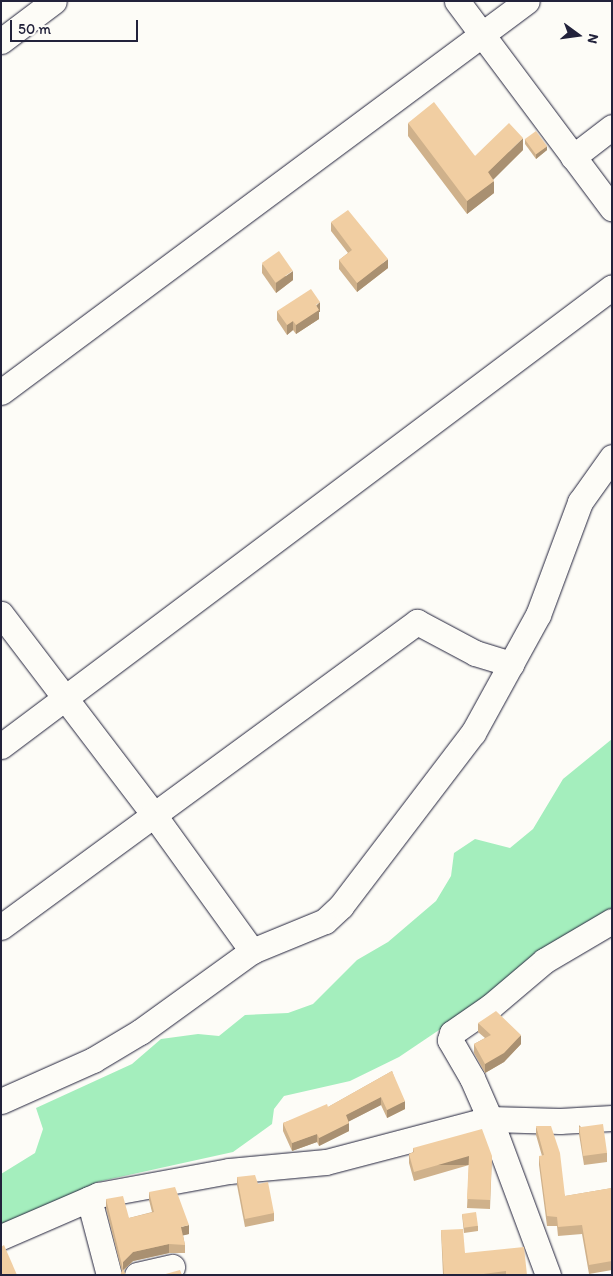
<!DOCTYPE html>
<html>
<head>
<meta charset="utf-8">
<style>
	body { margin:0 }
	#map { position:relative; width:613px; height:1276px; overflow:hidden; background:#fdfcf7; font-family:Itim,sans-serif }
	div>[style] { position:absolute }
	.green>* { inset:0; background:#a4eebd }
	.roads { filter:drop-shadow(0 0 1px #22223b) drop-shadow(0 0 1px #22223b) }
	.minor>* { height:25px; margin:-12.5px; padding:0 12.5px; transform-origin:12.5px; border-radius:12.5px; background:#fdfcf7 }
	.wall>* { inset:0; background:#cfb18b }
	.shaded-wall>* { inset:0; background:#a99071; transform-origin:0 0 }
	.building>* { inset:0; background:#f1cea2; transform-origin:0 0 }
	span { translate:-50% -50%; white-space:nowrap; text-align:center; line-height:1.15; -webkit-text-stroke:4px #fdfcf7; paint-order:stroke }
	.frame { position:absolute; inset:0; border:2px solid #22223b; pointer-events:none }
	.north { position:absolute; left:553px; top:10px; width:50px; height:50px; -webkit-text-stroke:4px #fdfcf7; paint-order:stroke; rotate:104deg; font-size:14px; font-weight:700; line-height:20px; text-align:center; color:#22223b }
	.north::after { content:''; display:block; margin:auto; width:18px; height:22px; background:#22223b; clip-path:polygon(50% 0,100% 100%,50% 72%,0 100%) }
	.scale { position:absolute; left:10px; top:20px; width:128px; height:22px; box-sizing:border-box; border:2px solid #22223b; border-top:0; padding-left:6px; font-size:15px; line-height:18px; white-space:nowrap; color:#22223b; -webkit-text-stroke:4px #fdfcf7; paint-order:stroke }
</style>
</head>
<body>
<div id="map">
	<div class="green">
		<div style="clip-path:polygon(612px 739px,612px 907px,595px 925px,399px 1057px,350px 1081px,284px 1096px,274px 1109px,272px 1124px,233px 1152px,97px 1182px,1px 1232px,1px 1174px,35px 1153px,43px 1129px,36px 1108px,132px 1064px,161px 1039px,198px 1034px,219px 1036px,245px 1015px,288px 1013px,313px 1004px,357px 960px,388px 942px,436px 901px,451px 876px,454px 853px,475px 839px,510px 848px,533px 829px,563px 779px)"></div>
	</div>
	<div class="roads">
		<div class="minor">
			<div style="left:457px;top:1px;width:259px;rotate:53.2deg"></div>
			<div style="left:1px;top:41px;width:66px;rotate:-37deg"></div>
			<div style="left:573px;top:157px;width:49px;rotate:-37.6deg"></div>
			<div style="left:1px;top:392px;width:655px;rotate:-36.63deg"></div>
			<div style="left:1px;top:614px;width:253px;rotate:52.7deg"></div>
			<div style="left:154px;top:815px;width:168px;rotate:54.2deg"></div>
			<div style="left:1px;top:746px;width:764px;rotate:-36.91deg"></div>
			<div style="left:1px;top:927px;width:516px;rotate:-36.25deg"></div>
			<div style="left:417px;top:622px;width:66px;rotate:28.1deg"></div>
			<div style="left:475px;top:653px;width:38px;rotate:17deg"></div>
			<div style="left:1px;top:1101px;width:101px;rotate:-24deg"></div>
			<div style="left:93px;top:1060px;width:55px;rotate:-30.8deg"></div>
			<div style="left:140px;top:1032px;width:138px;rotate:-35.9deg"></div>
			<div style="left:252px;top:951px;width:79px;rotate:-22.3deg"></div>
			<div style="left:325px;top:921px;width:22px;rotate:-43deg"></div>
			<div style="left:341px;top:906px;width:218px;rotate:-52.7deg"></div>
			<div style="left:473px;top:733px;width:135px;rotate:-61.2deg"></div>
			<div style="left:538px;top:615px;width:121px;rotate:-69.6deg"></div>
			<div style="left:580px;top:502px;width:55px;rotate:-54.6deg"></div>
			<div style="left:89px;top:1199px;width:79px;rotate:75.3deg"></div>
			<div style="left:1px;top:1237px;width:106px;rotate:-23.4deg"></div>
			<div style="left:98px;top:1195px;width:133px;rotate:-10.4deg"></div>
			<div style="left:229px;top:1171px;width:97px;rotate:-5.3deg"></div>
			<div style="left:326px;top:1162px;width:170px;rotate:-14.7deg"></div>
			<div style="left:490px;top:1119px;width:70px;rotate:1.6deg"></div>
			<div style="left:560px;top:1121px;width:52px;rotate:-3.3deg"></div>
			<div style="left:137px;top:1275px;width:36px;rotate:-13deg"></div>
			<div style="left:548px;top:1275px;width:166px;rotate:-110.4deg"></div>
			<div style="left:490px;top:1119px;width:45px;rotate:-113.7deg"></div>
			<div style="left:472px;top:1078px;width:44px;rotate:-120.1deg"></div>
			<div style="left:450px;top:1040px;width:7px;rotate:-74deg"></div>
			<div style="left:452px;top:1033px;width:47px;rotate:-34.7deg"></div>
			<div style="left:491px;top:1006px;width:70px;rotate:-40.3deg"></div>
			<div style="left:544px;top:961px;width:79px;rotate:-30.5deg"></div>
		</div>
	</div>
	<div class="wall">
		<div style="clip-path:polygon(408px 123px,475px 156px,523px 150px,493px 179px,494px 193px,467px 214px,408px 136px)"></div>
		<div style="clip-path:polygon(525px 139px,547px 150px,536px 159px,525px 144px)"></div>
		<div style="clip-path:polygon(331px 222px,388px 268px,357px 292px,339px 269px,339px 260px,348px 253px,331px 231px)"></div>
		<div style="clip-path:polygon(262px 264px,293px 280px,276px 293px,262px 273px)"></div>
		<div style="clip-path:polygon(277px 311px,320px 312px,319px 312px,319px 319px,296px 334px,293px 330px,287px 335px,277px 320px)"></div>
		<div style="clip-path:polygon(478px 1023px,521px 1044px,504px 1062px,485px 1073px,474px 1053px,474px 1044px,485px 1038px,478px 1032px)"></div>
		<div style="clip-path:polygon(392px 1071px,405px 1109px,387px 1118px,381px 1105px,349px 1121px,349px 1131px,319px 1146px,317px 1142px,292px 1151px,283px 1131px,283px 1123px,328px 1107px)"></div>
		<div style="clip-path:polygon(579px 1125px,607px 1153px,607px 1162px,584px 1165px,579px 1134px)"></div>
		<div style="clip-path:polygon(536px 1126px,565px 1196px,612px 1188px,612px 1270px,589px 1274px,582px 1234px,558px 1236px,557px 1226px,547px 1226px,539px 1165px,539px 1156px,542px 1156px,536px 1135px)"></div>
		<div style="clip-path:polygon(413px 1148px,492px 1156px,490px 1209px,467px 1208px,469px 1165px,414px 1181px,409px 1163px,409px 1154px,413px 1152px)"></div>
		<div style="clip-path:polygon(237px 1177px,258px 1184px,274px 1213px,274px 1221px,245px 1227px,237px 1185px)"></div>
		<div style="clip-path:polygon(149px 1192px,189px 1234px,183px 1235px,185px 1245px,185px 1253px,169px 1253px,133px 1261px,122px 1272px,106px 1208px,106px 1199px,129px 1218px,152px 1212px,149px 1200px)"></div>
		<div style="clip-path:polygon(462px 1214px,478px 1226px,478px 1231px,464px 1233px)"></div>
		<div style="clip-path:polygon(441px 1230px,465px 1253px,527px 1275px,443px 1275px)"></div>
	</div>
	<div class="shaded-wall">
		<div style="clip-path:polygon(523px 138px,523px 150px,488px 185px,488px 172px)"></div>
		<div style="clip-path:polygon(547px 146px,547px 150px,536px 159px,536px 154px)"></div>
		<div style="clip-path:polygon(494px 181px,494px 193px,467px 214px,467px 201px)"></div>
		<div style="clip-path:polygon(388px 259px,388px 268px,357px 292px,357px 283px)"></div>
		<div style="clip-path:polygon(293px 271px,293px 280px,276px 293px,276px 283px)"></div>
		<div style="clip-path:polygon(320px 302px,320px 312px,319px 312px,319px 319px,296px 334px,296px 325px)"></div>
		<div style="clip-path:polygon(293px 321px,293px 330px,287px 335px,287px 325px)"></div>
		<div style="clip-path:polygon(521px 1035px,521px 1044px,504px 1062px,485px 1073px,485px 1064px)"></div>
		<div style="clip-path:polygon(381px 1097px,381px 1105px,346px 1123px,346px 1115px)"></div>
		<div style="clip-path:polygon(405px 1101px,405px 1109px,387px 1118px,387px 1110px)"></div>
		<div style="clip-path:polygon(349px 1123px,349px 1131px,319px 1146px,319px 1138px)"></div>
		<div style="clip-path:polygon(317px 1134px,317px 1142px,292px 1151px,292px 1143px)"></div>
		<div style="left:469px;top:1156px;width:9px;height:57px;rotate:90deg"></div>
		<div style="clip-path:polygon(189px 1225px,189px 1234px,181px 1236px,181px 1227px)"></div>
		<div style="clip-path:polygon(169px 1244px,169px 1253px,133px 1261px,123px 1270px,123px 1275px,123px 1262px,133px 1252px)"></div>
	</div>
	<div class="building">
		<div style="clip-path:polygon(434px 102px,475px 156px,509px 123px,523px 138px,488px 172px,494px 181px,467px 201px,408px 123px)"></div>
		<div style="left:536px;top:131px;width:19px;height:14px;rotate:54deg"></div>
		<div style="clip-path:polygon(348px 210px,388px 259px,357px 283px,339px 260px,352px 250px,331px 222px)"></div>
		<div style="left:279px;top:251px;width:24px;height:21px;rotate:55deg"></div>
		<div style="clip-path:polygon(311px 289px,320px 302px,316px 305px,319px 310px,296px 325px,293px 321px,287px 325px,277px 311px)"></div>
		<div style="clip-path:polygon(496px 1011px,521px 1035px,504px 1053px,485px 1064px,474px 1044px,491px 1035px,478px 1023px)"></div>
		<div style="clip-path:polygon(392px 1071px,405px 1101px,387px 1110px,381px 1097px,346px 1115px,349px 1123px,319px 1138px,317px 1134px,292px 1143px,283px 1123px,327px 1104px,328px 1107px)"></div>
		<div style="left:603px;top:1124px;width:29px;height:24px;rotate:82deg"></div>
		<div style="clip-path:polygon(536px 1126px,551px 1126px,560px 1153px,565px 1196px,612px 1188px,612px 1261px,589px 1265px,582px 1225px,558px 1227px,557px 1217px,547px 1216px,539px 1156px,544px 1155px)"></div>
		<div style="clip-path:polygon(482px 1129px,492px 1156px,490px 1200px,467px 1199px,469px 1156px,414px 1172px,409px 1154px,414px 1152px,413px 1148px)"></div>
		<div style="clip-path:polygon(255px 1175px,258px 1184px,268px 1182px,274px 1213px,245px 1219px,237px 1177px)"></div>
		<div style="clip-path:polygon(175px 1187px,189px 1225px,181px 1227px,185px 1245px,169px 1244px,133px 1252px,123px 1262px,123px 1269px,106px 1199px,123px 1196px,129px 1218px,154px 1212px,149px 1192px)"></div>
		<div style="left:476px;top:1212px;width:14px;height:14px;rotate:82deg"></div>
		<div style="clip-path:polygon(463px 1229px,465px 1253px,524px 1247px,527px 1275px,506px 1275px,506px 1271px,476px 1275px,444px 1275px,441px 1230px)"></div>
		<div style="clip-path:polygon(4px 1245px,17px 1275px,1px 1275px,1px 1247px)"></div>
		<div style="clip-path:polygon(123px 1269px,126px 1275px,120px 1275px)"></div>
		<div style="clip-path:polygon(180px 1270px,182px 1275px,162px 1275px)"></div>
	</div>
	<div class="frame"></div>
	<div class="north">N</div>
	<div class="scale">50 m</div>
</div>
</body>
</html>
